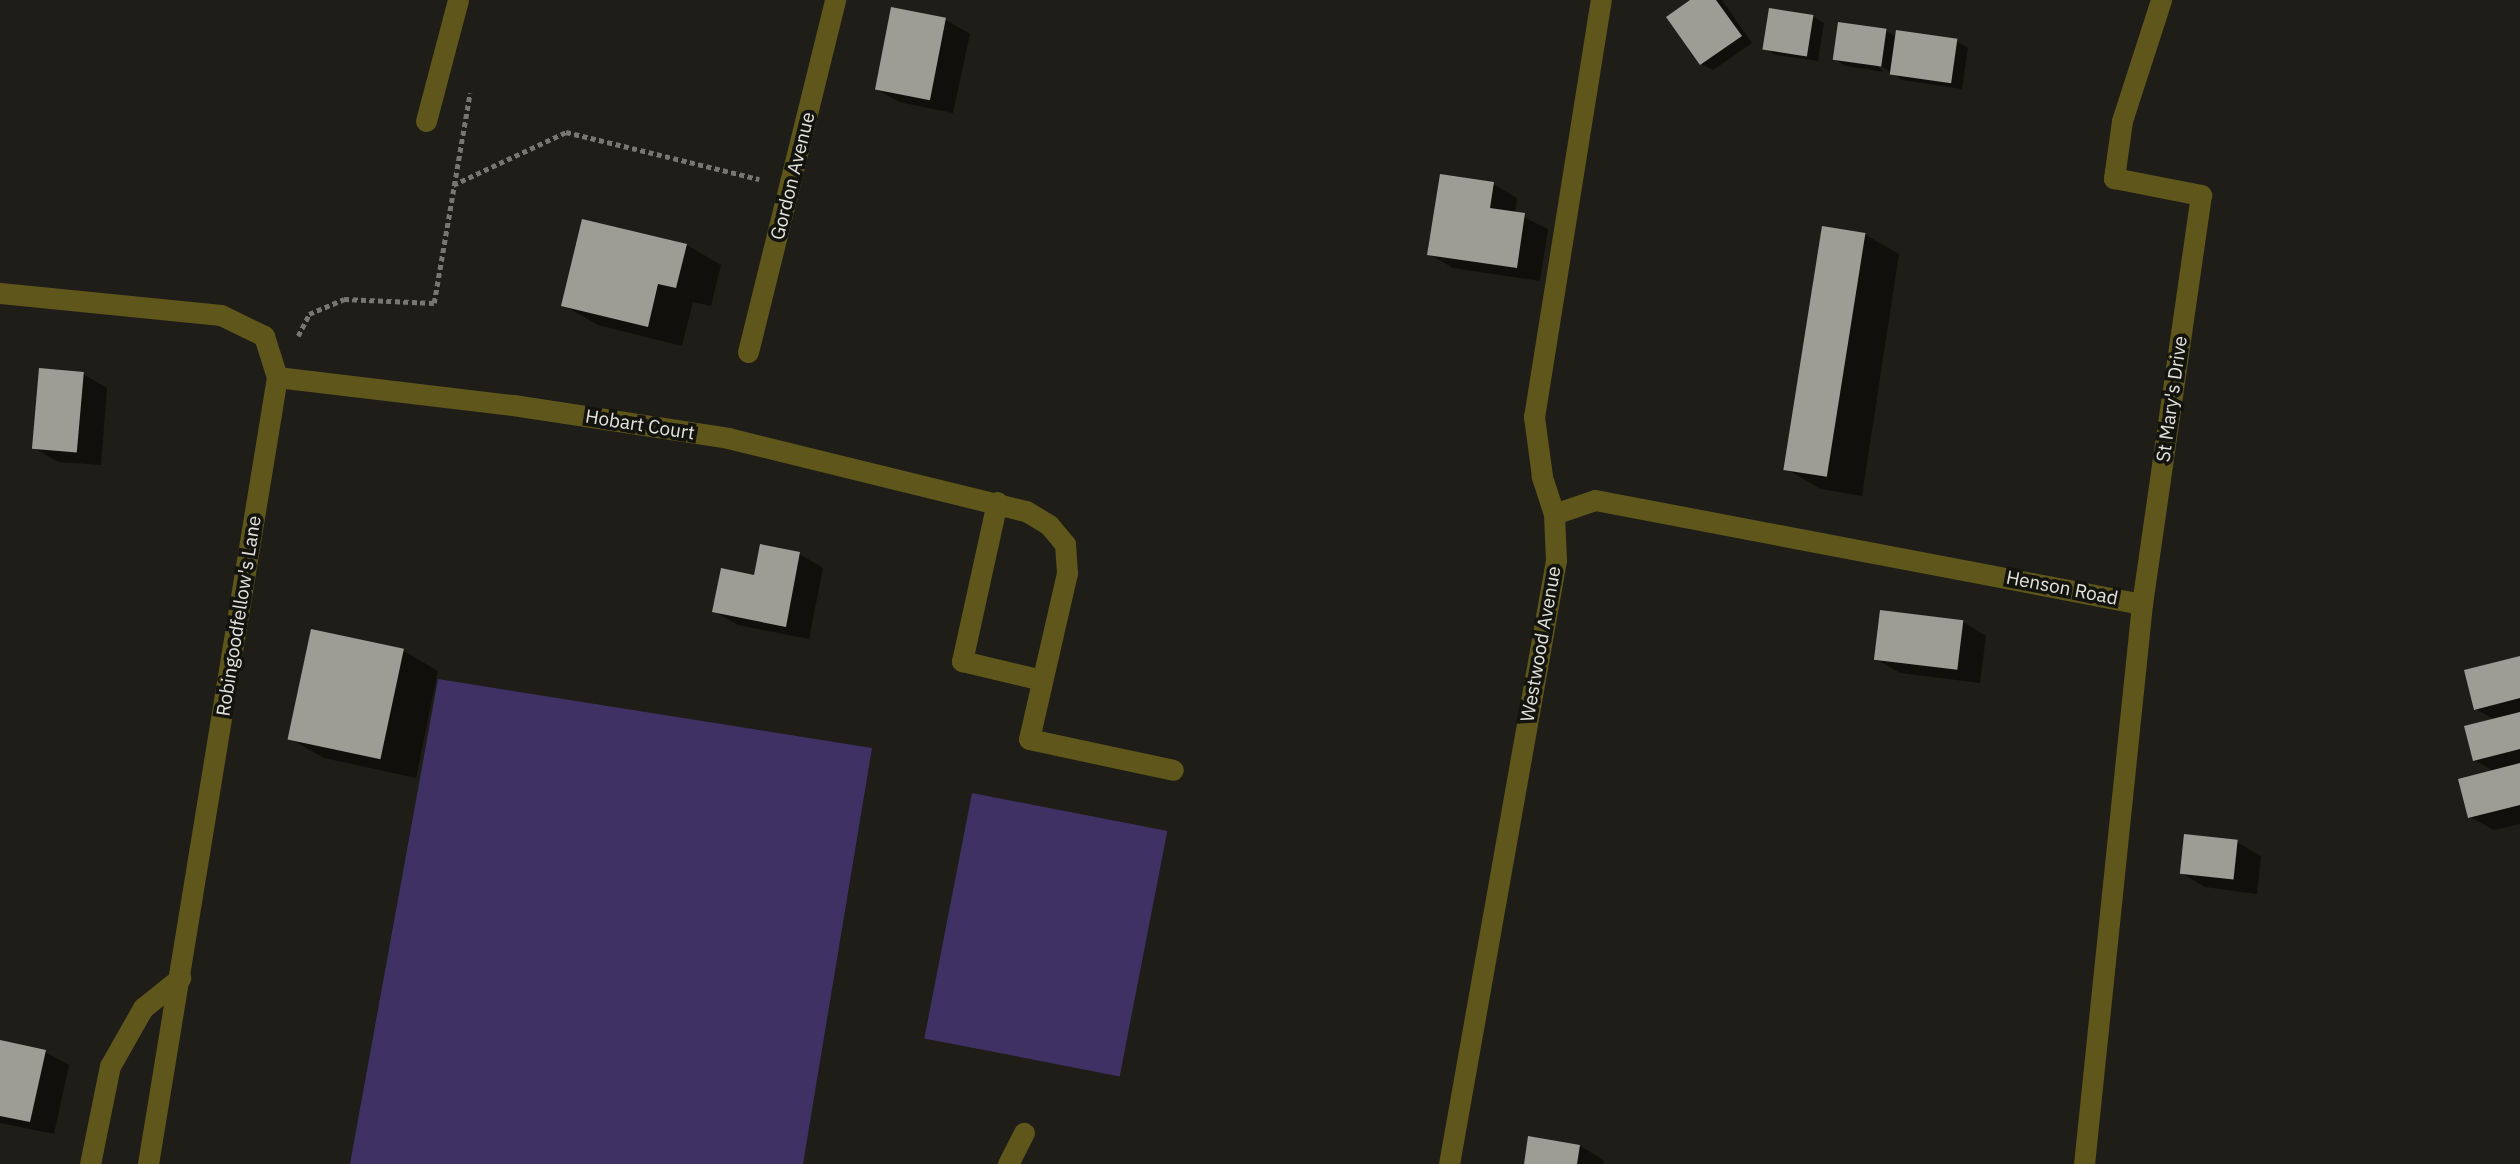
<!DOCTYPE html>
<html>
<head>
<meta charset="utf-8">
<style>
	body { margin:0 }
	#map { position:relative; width:2520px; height:1164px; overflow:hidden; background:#1e1d17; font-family:"IBM Plex Sans",sans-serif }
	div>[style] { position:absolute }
	.green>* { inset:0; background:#403164; transform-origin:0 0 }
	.shadow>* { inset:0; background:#0007 }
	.building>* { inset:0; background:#9d9d95; transform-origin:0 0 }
	.path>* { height:4.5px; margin-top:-2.25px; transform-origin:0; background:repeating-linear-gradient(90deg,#777671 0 5px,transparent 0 8.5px) }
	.lane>* { height:21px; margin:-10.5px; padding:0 10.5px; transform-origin:10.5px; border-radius:10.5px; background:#5e561b }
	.street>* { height:21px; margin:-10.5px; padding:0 10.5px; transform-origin:10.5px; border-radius:10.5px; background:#5e561b }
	span { translate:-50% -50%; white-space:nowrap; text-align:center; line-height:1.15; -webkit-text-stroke:7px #14140f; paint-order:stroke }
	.street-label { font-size:19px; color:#e4e3df }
</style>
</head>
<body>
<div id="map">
	<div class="green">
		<div style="clip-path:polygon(438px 679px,872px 748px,803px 1164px,350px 1164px)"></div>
		<div style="left:972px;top:793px;width:199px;height:250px;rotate:11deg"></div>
	</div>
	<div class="shadow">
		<div style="clip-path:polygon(1693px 0,1722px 0,1752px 43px,1713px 70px,1701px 64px)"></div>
		<div style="clip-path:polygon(892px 9px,946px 20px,970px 34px,953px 113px,899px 102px,875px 88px)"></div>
		<div style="clip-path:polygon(1813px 16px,1824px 23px,1818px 61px,1776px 55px,1765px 49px)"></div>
		<div style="clip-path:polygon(1885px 30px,1896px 37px,1956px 41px,1968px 48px,1962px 89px,1902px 80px,1873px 61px,1884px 72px,1846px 66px,1834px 59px)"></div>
		<div style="clip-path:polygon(1493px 184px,1517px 198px,1515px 213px,1548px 229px,1540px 281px,1453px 268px,1429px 254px)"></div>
		<div style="clip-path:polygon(1864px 234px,1899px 254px,1862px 496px,1821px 489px,1786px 469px)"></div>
		<div style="clip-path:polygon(687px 245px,721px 265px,711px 306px,693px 302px,682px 346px,598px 325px,563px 305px)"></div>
		<div style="clip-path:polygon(83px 374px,107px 388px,101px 465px,58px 462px,34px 448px)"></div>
		<div style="clip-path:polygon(800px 554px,823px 568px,809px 639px,738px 625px,714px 611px,755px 577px)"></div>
		<div style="clip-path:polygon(1963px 622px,1986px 636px,1980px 683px,1900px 673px,1876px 659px)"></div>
		<div style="clip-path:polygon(312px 631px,404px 651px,438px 671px,416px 778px,324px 758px,289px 738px)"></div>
		<div style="clip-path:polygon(2520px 658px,2520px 824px,2494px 830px,2470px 817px,2495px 772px,2475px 760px,2495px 720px,2476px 709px)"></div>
		<div style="clip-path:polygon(2237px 842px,2261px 856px,2257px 894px,2205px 887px,2181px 873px)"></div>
		<div style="clip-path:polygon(0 1042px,45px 1052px,69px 1065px,54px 1134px,0 1123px)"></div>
		<div style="clip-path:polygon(1580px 1146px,1604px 1160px,1603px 1164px,1525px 1164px)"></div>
	</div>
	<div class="building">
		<div style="clip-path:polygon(1690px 0,1716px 0,1742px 36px,1700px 65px,1666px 17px)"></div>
		<div style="left:891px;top:7px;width:56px;height:84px;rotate:11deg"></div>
		<div style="left:1769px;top:8px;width:45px;height:42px;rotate:9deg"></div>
		<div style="left:1838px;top:22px;width:49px;height:38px;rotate:8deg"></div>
		<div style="left:1896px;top:30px;width:62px;height:45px;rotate:8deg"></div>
		<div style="clip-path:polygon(1440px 174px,1494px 182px,1490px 208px,1525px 213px,1517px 268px,1427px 255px)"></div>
		<div style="clip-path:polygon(582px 219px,687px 244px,676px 288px,658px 284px,648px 327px,561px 306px)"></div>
		<div style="left:1822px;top:226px;width:44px;height:247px;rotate:9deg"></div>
		<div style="left:39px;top:368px;width:45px;height:81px;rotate:5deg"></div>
		<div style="clip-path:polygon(760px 544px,800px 552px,786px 627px,712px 612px,721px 568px,754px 575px)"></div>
		<div style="left:1880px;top:610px;width:84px;height:50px;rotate:7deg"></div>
		<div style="left:311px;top:629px;width:95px;height:113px;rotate:12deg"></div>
		<div style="clip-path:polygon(2520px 656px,2520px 698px,2474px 710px,2464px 670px)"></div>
		<div style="clip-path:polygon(2520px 712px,2520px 749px,2473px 761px,2464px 726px)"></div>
		<div style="clip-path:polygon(2520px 763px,2520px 805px,2468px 818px,2458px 779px)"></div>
		<div style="left:2184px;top:834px;width:54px;height:40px;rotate:6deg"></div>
		<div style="clip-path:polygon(0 1040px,46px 1050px,30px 1122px,0 1116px)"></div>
		<div style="clip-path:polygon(1528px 1136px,1580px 1145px,1577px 1164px,1524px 1164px)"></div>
	</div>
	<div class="path">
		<div style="left:453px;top:185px;width:125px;rotate:-25.1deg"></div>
		<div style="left:566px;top:132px;width:199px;rotate:13.7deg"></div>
		<div style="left:298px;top:336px;width:25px;rotate:-63deg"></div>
		<div style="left:309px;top:314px;width:38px;rotate:-23deg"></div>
		<div style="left:344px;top:299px;width:90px;rotate:2.5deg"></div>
		<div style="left:434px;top:303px;width:213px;rotate:-80.3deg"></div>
	</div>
	<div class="lane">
		<div style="left:2161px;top:0;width:127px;rotate:107.9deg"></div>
		<div style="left:2122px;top:121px;width:58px;rotate:98deg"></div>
		<div style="left:2114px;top:178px;width:89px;rotate:11.1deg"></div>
		<div style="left:426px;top:121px;width:125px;rotate:-75.2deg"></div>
		<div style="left:1008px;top:1164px;width:35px;rotate:-63deg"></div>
	</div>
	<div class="street">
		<div style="left:0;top:293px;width:222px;rotate:5.7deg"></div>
		<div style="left:221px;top:315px;width:48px;rotate:26deg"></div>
		<div style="left:264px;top:336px;width:43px;rotate:72.4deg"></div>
		<div style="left:277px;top:377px;width:798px;rotate:99.31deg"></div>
		<div style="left:748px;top:352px;width:363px;rotate:-76.1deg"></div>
		<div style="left:277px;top:377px;width:238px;rotate:6.8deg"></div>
		<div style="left:513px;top:405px;width:218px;rotate:8.7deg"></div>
		<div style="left:728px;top:438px;width:307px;rotate:13.8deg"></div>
		<div style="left:1026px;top:511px;width:27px;rotate:31deg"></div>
		<div style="left:1049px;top:525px;width:25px;rotate:50deg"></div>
		<div style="left:1065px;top:544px;width:29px;rotate:86deg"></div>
		<div style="left:1067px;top:573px;width:170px;rotate:102.9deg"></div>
		<div style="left:1029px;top:739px;width:147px;rotate:12.1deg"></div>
		<div style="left:997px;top:502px;width:163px;rotate:102.4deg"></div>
		<div style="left:962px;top:661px;width:82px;rotate:13.4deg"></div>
		<div style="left:1554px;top:514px;width:43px;rotate:-18.9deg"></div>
		<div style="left:1595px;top:500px;width:557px;rotate:10.77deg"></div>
		<div style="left:2142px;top:604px;width:563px;rotate:95.91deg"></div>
		<div style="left:2142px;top:604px;width:413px;rotate:-81.8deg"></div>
		<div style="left:90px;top:1164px;width:100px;rotate:-78.5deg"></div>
		<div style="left:110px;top:1066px;width:67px;rotate:-60.4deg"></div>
		<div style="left:143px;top:1008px;width:48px;rotate:-39deg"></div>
		<div style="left:1449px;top:1164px;width:613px;rotate:-79.95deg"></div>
		<div style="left:1556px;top:560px;width:46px;rotate:-92.5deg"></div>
		<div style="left:1554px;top:514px;width:40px;rotate:-108deg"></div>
		<div style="left:1542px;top:476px;width:60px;rotate:-97.7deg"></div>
		<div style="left:1534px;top:417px;width:422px;rotate:-80.9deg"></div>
	</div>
	<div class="street-label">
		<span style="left:793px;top:176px;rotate:-76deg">Gordon Avenue</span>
		<span style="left:2172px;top:399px;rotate:-82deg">St Mary's Drive</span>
		<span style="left:640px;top:425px;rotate:9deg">Hobart Court</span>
		<span style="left:2062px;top:588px;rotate:11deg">Henson Road</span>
		<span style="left:239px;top:616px;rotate:-81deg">Robingoodfellow's Lane</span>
		<span style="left:1541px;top:644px;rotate:-80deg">Westwood Avenue</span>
	</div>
</div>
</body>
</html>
